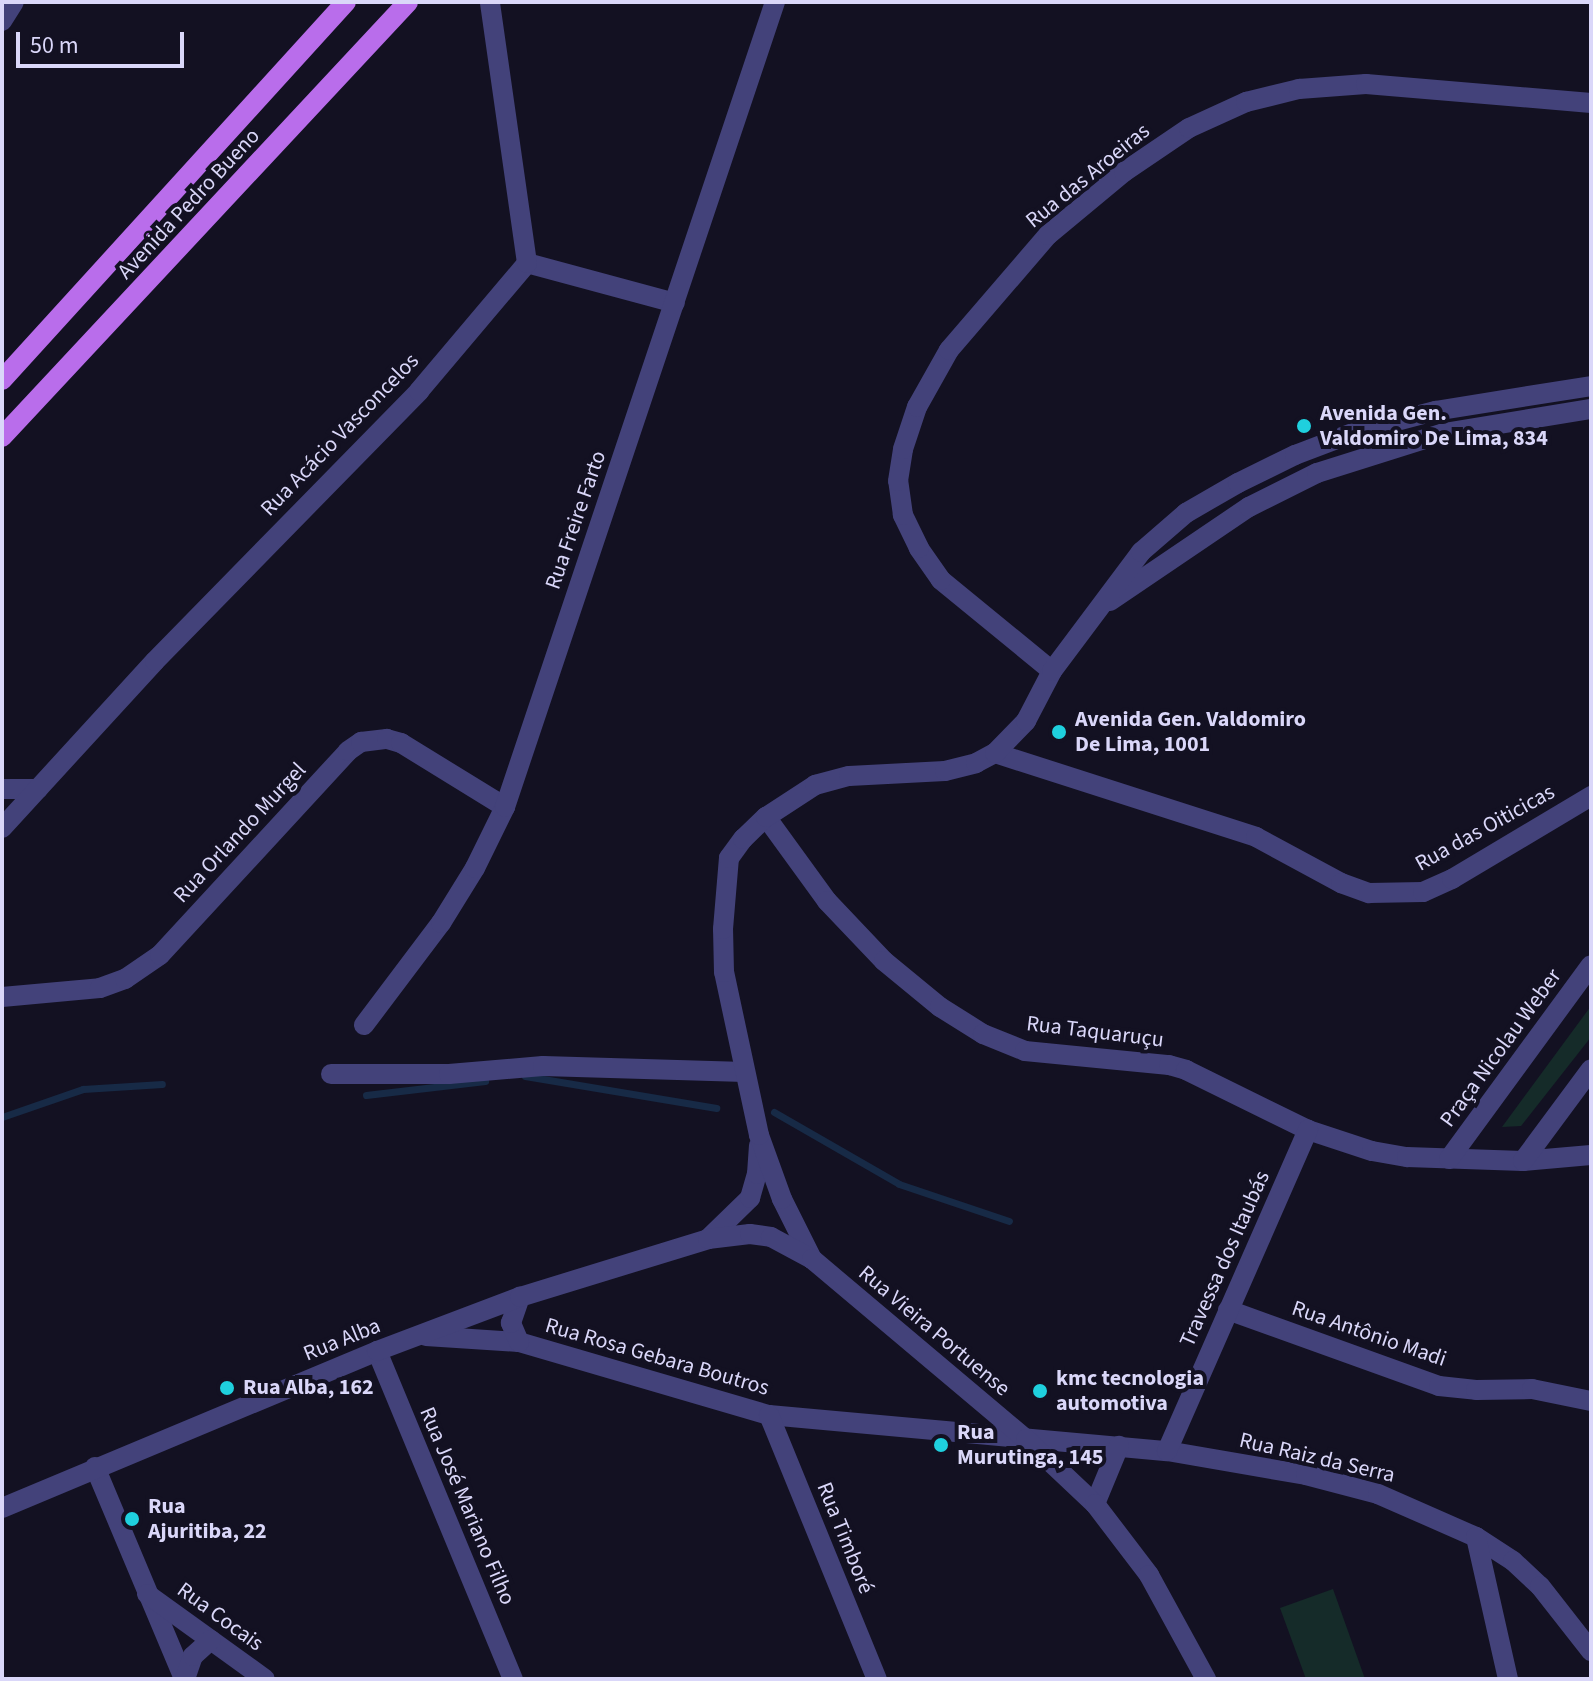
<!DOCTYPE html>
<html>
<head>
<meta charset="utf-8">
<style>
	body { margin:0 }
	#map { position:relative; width:1593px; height:1681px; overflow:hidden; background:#131122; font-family:"Source Sans 3",sans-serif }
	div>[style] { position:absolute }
	.green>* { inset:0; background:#152b29 }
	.stream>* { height:7px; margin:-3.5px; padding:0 3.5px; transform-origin:3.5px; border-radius:3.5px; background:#172a46 }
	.minor>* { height:20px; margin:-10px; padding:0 10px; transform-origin:10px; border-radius:10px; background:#43427a }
	.major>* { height:20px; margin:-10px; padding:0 10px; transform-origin:10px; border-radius:10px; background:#b96deb }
	.dots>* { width:22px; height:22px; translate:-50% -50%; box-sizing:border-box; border:4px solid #131122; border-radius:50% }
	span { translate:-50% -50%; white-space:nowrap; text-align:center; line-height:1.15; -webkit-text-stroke:8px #131122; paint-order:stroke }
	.street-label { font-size:22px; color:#dad7f9 }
	.poi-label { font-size:22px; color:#dad7f9; font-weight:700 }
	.left { translate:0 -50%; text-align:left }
	.frame { position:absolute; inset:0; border:4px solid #dad7f9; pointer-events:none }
	.scale { position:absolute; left:16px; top:32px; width:168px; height:36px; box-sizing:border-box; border:4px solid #dad7f9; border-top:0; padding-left:10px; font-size:24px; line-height:28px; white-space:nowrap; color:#dad7f9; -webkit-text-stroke:6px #131122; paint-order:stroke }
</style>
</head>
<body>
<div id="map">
	<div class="green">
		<div style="clip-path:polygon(1591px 1006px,1591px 1037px,1521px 1126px,1502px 1127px)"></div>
		<div style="clip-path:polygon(1333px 1589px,1365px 1679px,1306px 1679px,1280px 1608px)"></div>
	</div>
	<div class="stream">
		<div style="left:525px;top:1076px;width:194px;rotate:9.5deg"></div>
		<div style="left:366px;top:1095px;width:120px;rotate:-6.7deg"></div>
		<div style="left:774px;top:1112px;width:144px;rotate:29.9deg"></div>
		<div style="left:899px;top:1184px;width:116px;rotate:18.6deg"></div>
		<div style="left:2px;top:1117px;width:86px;rotate:-19.1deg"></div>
		<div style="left:83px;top:1089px;width:79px;rotate:-3.6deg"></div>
	</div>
	<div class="minor">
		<div style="left:2px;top:21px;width:22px;rotate:-58deg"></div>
		<div style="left:527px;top:263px;width:153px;rotate:15.1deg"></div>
		<div style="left:1110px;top:601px;width:168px;rotate:-34.1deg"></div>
		<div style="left:1249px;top:507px;width:76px;rotate:-26.6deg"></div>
		<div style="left:1317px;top:473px;width:133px;rotate:-17.5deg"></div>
		<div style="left:1444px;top:433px;width:149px;rotate:-9.3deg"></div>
		<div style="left:1052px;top:671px;width:144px;rotate:-140.7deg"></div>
		<div style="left:941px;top:580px;width:39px;rotate:-125deg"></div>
		<div style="left:919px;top:548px;width:37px;rotate:-116deg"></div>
		<div style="left:903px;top:515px;width:34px;rotate:-98deg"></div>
		<div style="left:898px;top:481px;width:32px;rotate:-81deg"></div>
		<div style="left:903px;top:449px;width:44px;rotate:-71.6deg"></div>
		<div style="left:917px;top:407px;width:65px;rotate:-60.7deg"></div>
		<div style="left:949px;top:350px;width:152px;rotate:-49.3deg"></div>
		<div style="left:1048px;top:235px;width:99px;rotate:-39.7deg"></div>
		<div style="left:1124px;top:172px;width:78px;rotate:-34.1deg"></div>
		<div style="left:1189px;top:128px;width:63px;rotate:-24.5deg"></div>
		<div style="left:1246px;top:102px;width:55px;rotate:-13.8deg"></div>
		<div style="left:1299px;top:89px;width:67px;rotate:-4.3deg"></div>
		<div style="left:1366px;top:84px;width:226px;rotate:4.8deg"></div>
		<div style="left:995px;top:753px;width:274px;rotate:17.8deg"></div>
		<div style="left:1256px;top:837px;width:97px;rotate:28.4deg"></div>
		<div style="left:1341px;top:883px;width:30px;rotate:20deg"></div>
		<div style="left:1369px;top:893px;width:54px;rotate:-1.1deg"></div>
		<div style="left:1423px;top:892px;width:32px;rotate:-24deg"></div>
		<div style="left:1452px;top:879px;width:162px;rotate:-30.8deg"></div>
		<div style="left:2px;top:789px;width:36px"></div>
		<div style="left:766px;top:817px;width:104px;rotate:54deg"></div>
		<div style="left:827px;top:901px;width:83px;rotate:46.5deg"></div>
		<div style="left:884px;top:961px;width:72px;rotate:39.4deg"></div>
		<div style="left:940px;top:1007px;width:51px;rotate:32.1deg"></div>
		<div style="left:983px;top:1034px;width:45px;rotate:22deg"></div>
		<div style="left:1025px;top:1051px;width:145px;rotate:5.6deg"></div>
		<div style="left:1169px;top:1065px;width:18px;rotate:16deg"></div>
		<div style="left:1186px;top:1070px;width:136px;rotate:26.2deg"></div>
		<div style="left:1308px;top:1130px;width:67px;rotate:18.2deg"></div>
		<div style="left:1372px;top:1151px;width:36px;rotate:10deg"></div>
		<div style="left:1407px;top:1157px;width:116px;rotate:2deg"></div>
		<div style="left:1523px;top:1161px;width:68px;rotate:-5deg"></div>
		<div style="left:2px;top:828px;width:226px;rotate:-47.5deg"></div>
		<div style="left:155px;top:661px;width:378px;rotate:-45.6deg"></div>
		<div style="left:419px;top:391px;width:167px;rotate:-49.8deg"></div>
		<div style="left:527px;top:263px;width:264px;rotate:-98.1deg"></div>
		<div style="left:2px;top:997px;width:98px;rotate:-5.2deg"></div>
		<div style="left:100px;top:988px;width:27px;rotate:-20deg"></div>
		<div style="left:125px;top:979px;width:42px;rotate:-34.4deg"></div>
		<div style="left:160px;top:955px;width:277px;rotate:-47.3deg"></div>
		<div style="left:348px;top:751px;width:16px;rotate:-35deg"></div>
		<div style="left:361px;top:742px;width:26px;rotate:-7deg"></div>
		<div style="left:387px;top:739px;width:15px;rotate:16deg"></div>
		<div style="left:401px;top:743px;width:122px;rotate:31.6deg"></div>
		<div style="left:364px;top:1025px;width:128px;rotate:-53deg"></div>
		<div style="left:441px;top:923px;width:65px;rotate:-58.3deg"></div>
		<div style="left:475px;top:868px;width:68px;rotate:-63.8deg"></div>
		<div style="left:505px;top:807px;width:849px;rotate:-71.46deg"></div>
		<div style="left:331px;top:1074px;width:118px"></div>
		<div style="left:449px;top:1074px;width:94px;rotate:-4.9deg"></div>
		<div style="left:543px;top:1066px;width:202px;rotate:1.7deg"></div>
		<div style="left:1449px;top:1159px;width:240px;rotate:-53.8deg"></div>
		<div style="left:1523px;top:1161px;width:114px;rotate:-53.5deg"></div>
		<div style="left:708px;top:1239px;width:59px;rotate:-44.3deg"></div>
		<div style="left:750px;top:1198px;width:25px;rotate:-74deg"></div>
		<div style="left:757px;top:1174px;width:28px;rotate:-86deg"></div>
		<div style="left:812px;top:1259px;width:67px;rotate:-116.6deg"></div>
		<div style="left:782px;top:1199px;width:68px;rotate:-109.8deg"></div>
		<div style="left:759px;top:1135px;width:167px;rotate:-102.1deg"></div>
		<div style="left:724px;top:972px;width:43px;rotate:-91.3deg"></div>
		<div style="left:723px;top:929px;width:71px;rotate:-85.2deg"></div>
		<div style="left:729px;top:858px;width:24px;rotate:-54deg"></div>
		<div style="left:743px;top:839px;width:32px;rotate:-44deg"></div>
		<div style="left:766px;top:817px;width:59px;rotate:-33.1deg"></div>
		<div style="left:815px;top:785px;width:35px;rotate:-15deg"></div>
		<div style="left:849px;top:776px;width:96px;rotate:-3deg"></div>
		<div style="left:945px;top:771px;width:32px;rotate:-14deg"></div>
		<div style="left:976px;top:763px;width:21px;rotate:-28deg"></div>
		<div style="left:995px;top:753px;width:45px;rotate:-45.9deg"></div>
		<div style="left:1026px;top:721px;width:56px;rotate:-62.5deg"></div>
		<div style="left:1052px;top:671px;width:149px;rotate:-53.2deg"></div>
		<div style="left:1141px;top:552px;width:60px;rotate:-40.9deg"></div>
		<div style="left:1186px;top:513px;width:60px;rotate:-30deg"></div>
		<div style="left:1238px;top:483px;width:64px;rotate:-26.2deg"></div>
		<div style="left:1295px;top:455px;width:67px;rotate:-20.9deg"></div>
		<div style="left:1358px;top:431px;width:80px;rotate:-14.6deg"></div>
		<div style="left:1435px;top:411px;width:158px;rotate:-9.1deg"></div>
		<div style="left:1228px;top:1310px;width:224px;rotate:19.8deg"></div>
		<div style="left:1439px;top:1386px;width:37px;rotate:6deg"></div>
		<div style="left:1476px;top:1390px;width:56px;rotate:-1deg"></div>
		<div style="left:1532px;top:1389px;width:60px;rotate:11.5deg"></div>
		<div style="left:426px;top:1336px;width:93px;rotate:3.7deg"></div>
		<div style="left:519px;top:1342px;width:260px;rotate:16.3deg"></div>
		<div style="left:769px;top:1415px;width:400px;rotate:5.2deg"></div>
		<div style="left:1167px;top:1451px;width:141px;rotate:9.8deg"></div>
		<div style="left:1306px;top:1475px;width:74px;rotate:14.8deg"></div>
		<div style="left:1378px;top:1494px;width:107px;rotate:23.7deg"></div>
		<div style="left:1476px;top:1537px;width:44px;rotate:33deg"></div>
		<div style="left:1513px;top:1561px;width:37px;rotate:43deg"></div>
		<div style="left:1540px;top:1586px;width:83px;rotate:51.9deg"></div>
		<div style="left:519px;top:1342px;width:21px;rotate:-113deg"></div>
		<div style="left:511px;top:1323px;width:28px;rotate:-71deg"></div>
		<div style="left:377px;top:1351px;width:355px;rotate:67.5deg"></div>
		<div style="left:769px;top:1415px;width:285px;rotate:67.8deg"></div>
		<div style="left:1167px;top:1451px;width:351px;rotate:-66.3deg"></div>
		<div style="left:95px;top:1467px;width:230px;rotate:67.2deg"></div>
		<div style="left:1095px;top:1504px;width:63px;rotate:-67.5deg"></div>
		<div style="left:2px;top:1508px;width:407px;rotate:-22.7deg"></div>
		<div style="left:377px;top:1351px;width:153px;rotate:-20.7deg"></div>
		<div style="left:520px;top:1297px;width:197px;rotate:-17.1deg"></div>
		<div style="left:708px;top:1239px;width:42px;rotate:-6.8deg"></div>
		<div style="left:750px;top:1234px;width:21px;rotate:8deg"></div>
		<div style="left:771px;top:1237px;width:47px;rotate:28.2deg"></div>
		<div style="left:812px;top:1259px;width:280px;rotate:40.1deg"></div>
		<div style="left:1026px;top:1439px;width:95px;rotate:43.3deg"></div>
		<div style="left:1095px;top:1504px;width:89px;rotate:52.7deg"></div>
		<div style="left:1149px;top:1575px;width:119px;rotate:61.3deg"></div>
		<div style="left:1476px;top:1537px;width:146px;rotate:77.3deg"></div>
		<div style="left:147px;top:1594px;width:145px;rotate:35.8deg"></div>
		<div style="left:185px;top:1679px;width:24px;rotate:-71deg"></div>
		<div style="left:193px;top:1656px;width:24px;rotate:-42deg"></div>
	</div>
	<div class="major">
		<div style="left:2px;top:380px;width:511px;rotate:-47.7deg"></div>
		<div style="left:2px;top:437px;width:595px;rotate:-46.97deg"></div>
	</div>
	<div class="dots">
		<div style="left:1304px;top:426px;background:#1fd0de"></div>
		<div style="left:1059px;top:732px;background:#1fd0de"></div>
		<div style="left:227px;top:1388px;background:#1fd0de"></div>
		<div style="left:1040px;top:1391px;background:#1fd0de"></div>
		<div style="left:941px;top:1445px;background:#1fd0de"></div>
		<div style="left:132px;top:1519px;background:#1fd0de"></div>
	</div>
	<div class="street-label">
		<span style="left:1088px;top:176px;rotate:-39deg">Rua das Aroeiras</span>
		<span style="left:189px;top:204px;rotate:-47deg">Avenida Pedro Bueno</span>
		<span style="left:340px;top:435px;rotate:-46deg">Rua Acácio Vasconcelos</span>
		<span style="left:576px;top:520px;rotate:-71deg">Rua Freire Farto</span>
		<span style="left:1485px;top:828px;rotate:-29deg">Rua das Oiticicas</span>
		<span style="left:240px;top:833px;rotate:-47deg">Rua Orlando Murgel</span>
		<span style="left:1095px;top:1032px;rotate:7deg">Rua Taquaruçu</span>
		<span style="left:1501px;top:1048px;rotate:-54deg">Praça Nicolau Weber</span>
		<span style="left:1225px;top:1259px;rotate:-66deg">Travessa dos Itaubás</span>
		<span style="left:934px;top:1331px;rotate:40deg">Rua Vieira Portuense</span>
		<span style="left:1369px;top:1334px;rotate:19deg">Rua Antônio Madi</span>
		<span style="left:342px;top:1340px;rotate:-22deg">Rua Alba</span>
		<span style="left:657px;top:1357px;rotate:16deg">Rua Rosa Gebara Boutros</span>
		<span style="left:1317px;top:1458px;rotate:13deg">Rua Raiz da Serra</span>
		<span style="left:467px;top:1506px;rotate:67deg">Rua José Mariano Filho</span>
		<span style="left:845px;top:1538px;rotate:68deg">Rua Timboré</span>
		<span style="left:220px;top:1617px;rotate:36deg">Rua Cocais</span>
	</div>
	<div class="poi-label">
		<span class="left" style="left:1320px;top:426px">Avenida Gen.<br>Valdomiro De Lima, 834</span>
		<span class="left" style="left:1075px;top:732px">Avenida Gen. Valdomiro<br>De Lima, 1001</span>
		<span class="left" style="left:1056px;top:1391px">kmc tecnologia<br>automotiva</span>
		<span class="left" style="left:243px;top:1388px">Rua Alba, 162</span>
		<span class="left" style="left:957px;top:1445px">Rua<br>Murutinga, 145</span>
		<span class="left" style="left:148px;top:1519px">Rua<br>Ajuritiba, 22</span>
	</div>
	<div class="frame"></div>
	<div class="scale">50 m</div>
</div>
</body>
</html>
